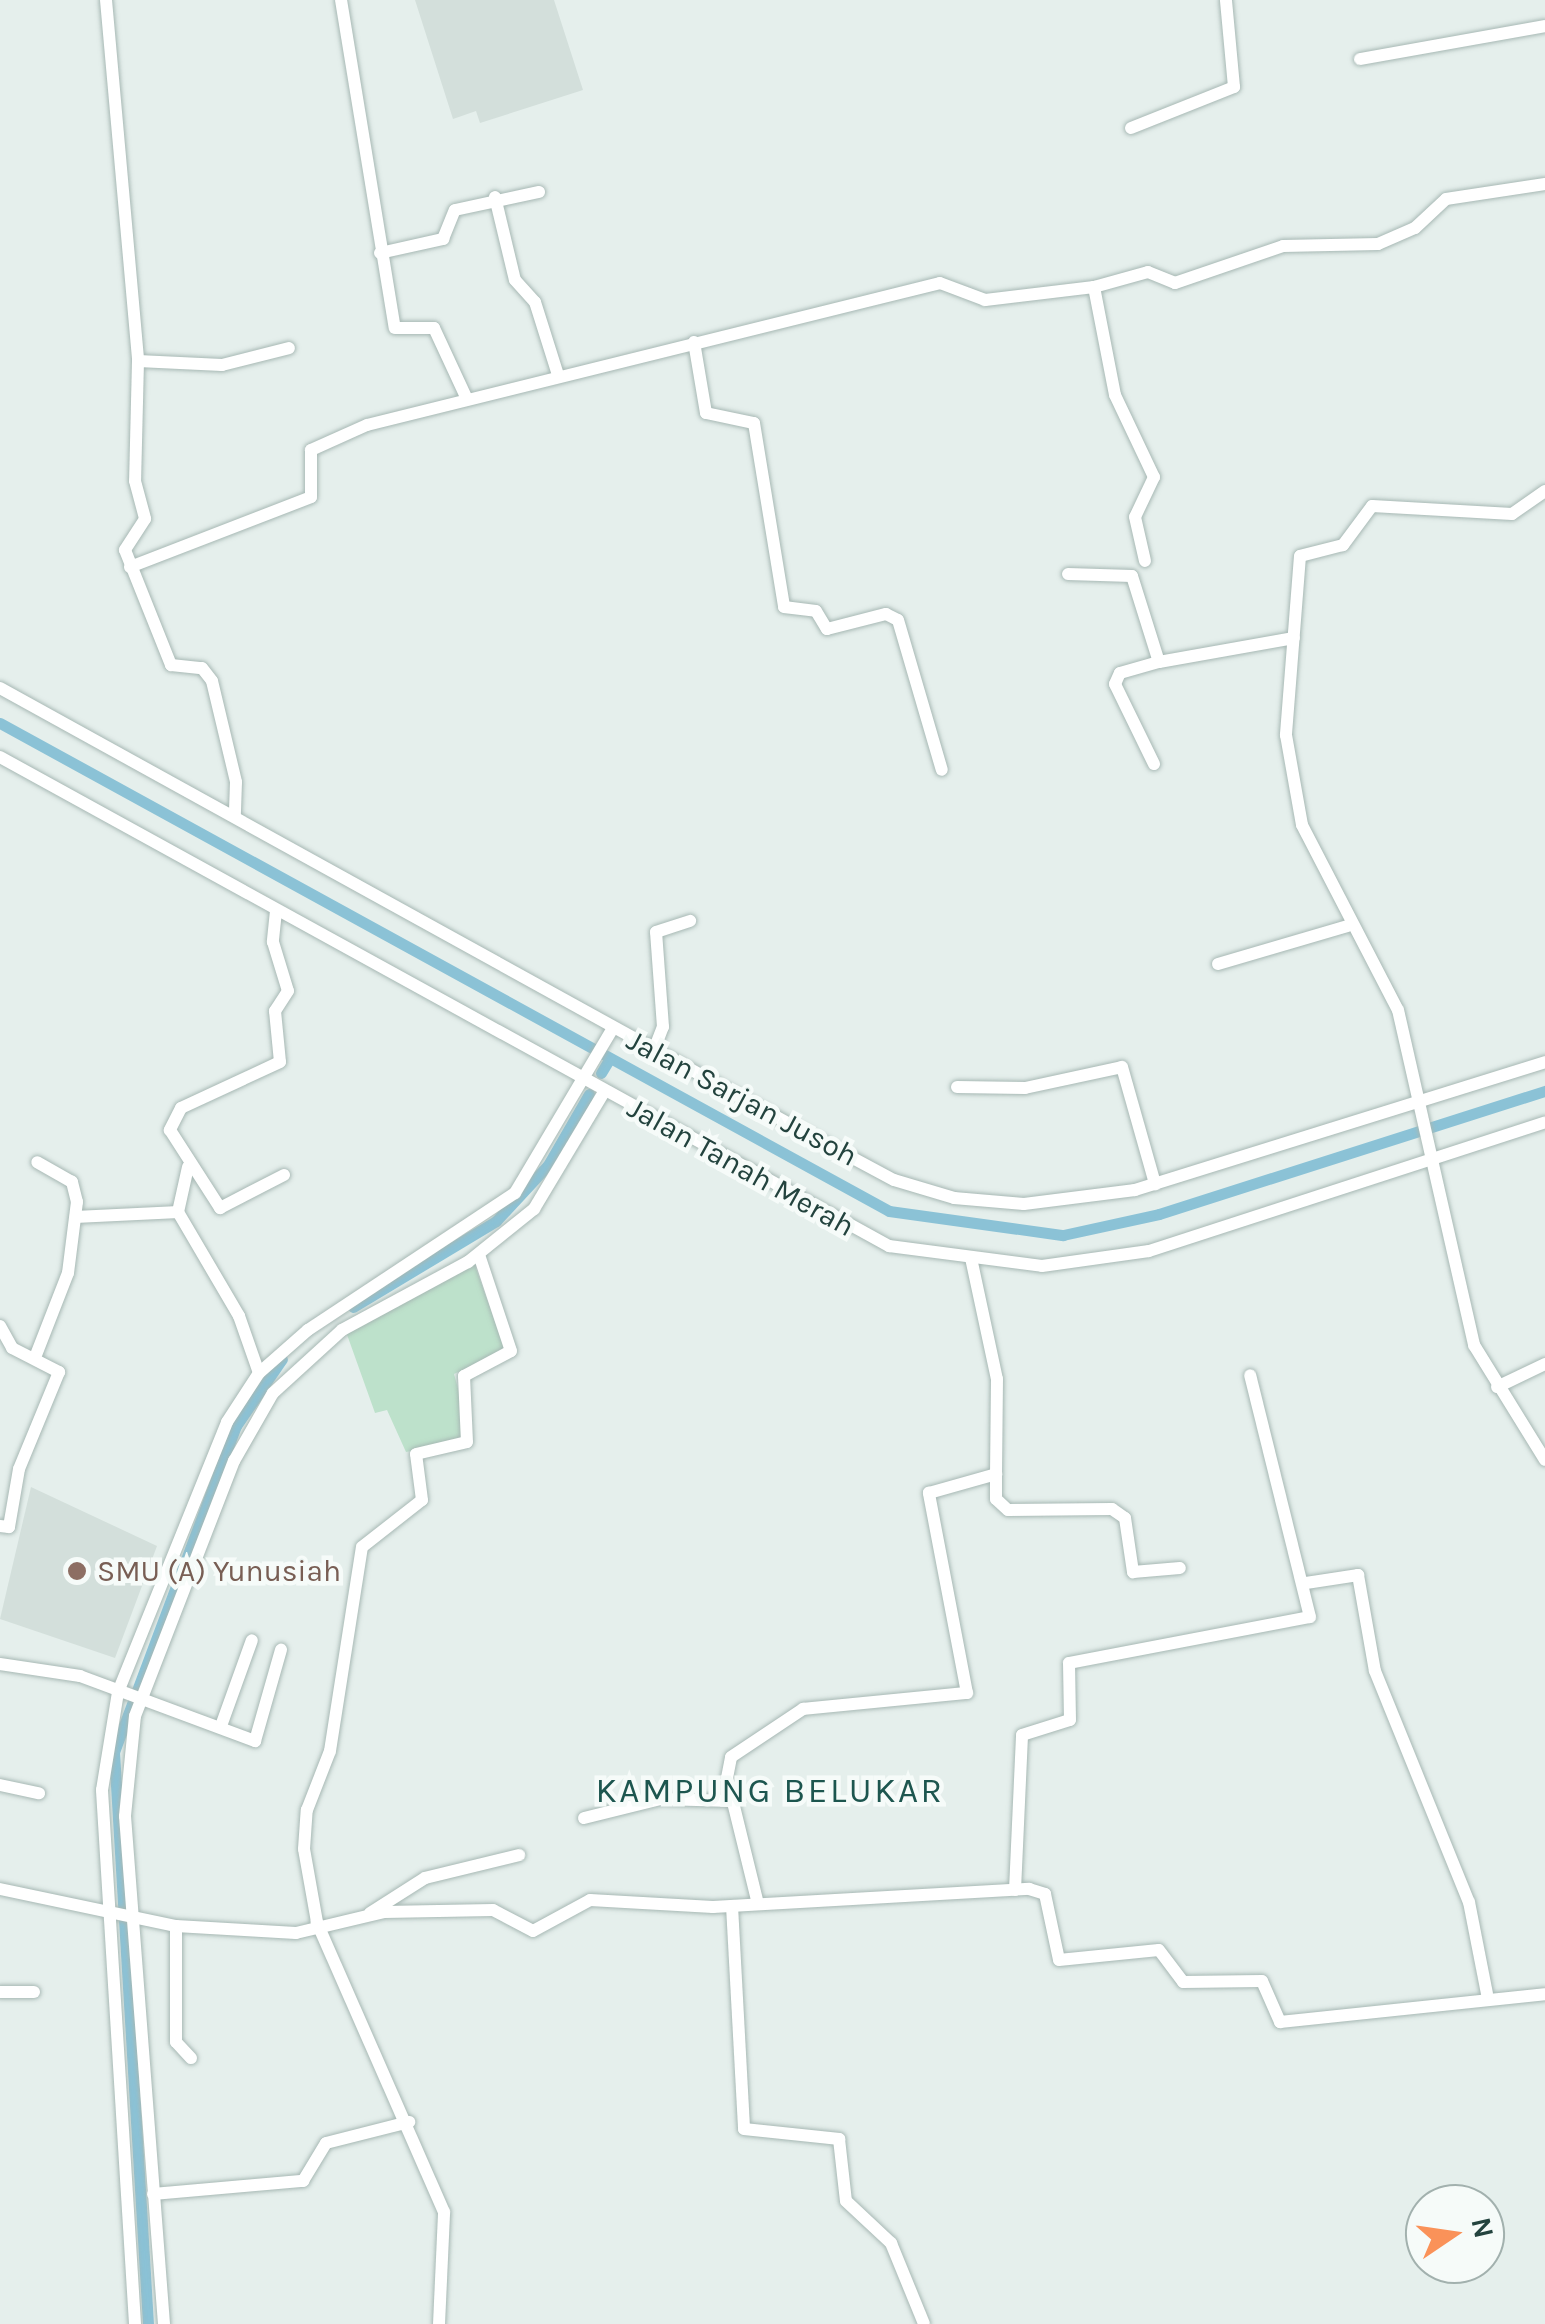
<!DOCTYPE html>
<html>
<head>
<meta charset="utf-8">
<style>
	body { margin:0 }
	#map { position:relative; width:1545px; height:2324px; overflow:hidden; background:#e5efec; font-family:Karla,sans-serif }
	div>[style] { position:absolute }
	.built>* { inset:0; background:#d3dfdb }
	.green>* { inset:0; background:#bde1cb }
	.canal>* { height:11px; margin:-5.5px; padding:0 5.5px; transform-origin:5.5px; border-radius:5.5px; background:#8bc2d6 }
	.roads { filter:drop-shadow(0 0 2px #a7b8b4) drop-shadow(0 0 2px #a7b8b4) }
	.minor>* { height:12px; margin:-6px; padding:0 6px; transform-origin:6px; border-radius:6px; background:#fff }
	.dots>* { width:28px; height:28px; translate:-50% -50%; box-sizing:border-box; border:5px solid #f6fbf9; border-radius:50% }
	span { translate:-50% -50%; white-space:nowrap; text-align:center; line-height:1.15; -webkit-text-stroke:9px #f6fbf9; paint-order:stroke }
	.street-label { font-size:30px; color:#23433e }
	.education-label { font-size:30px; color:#785e54 }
	.left { translate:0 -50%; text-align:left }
	.quarter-label { font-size:35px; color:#1d564f; letter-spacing:2.5px }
	.north { position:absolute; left:1405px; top:2184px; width:100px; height:100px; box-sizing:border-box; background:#f6fbf9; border:2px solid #a2b1ae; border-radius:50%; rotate:77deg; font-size:28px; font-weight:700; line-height:40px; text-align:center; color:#23433e }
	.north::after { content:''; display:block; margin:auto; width:35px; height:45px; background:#fa9259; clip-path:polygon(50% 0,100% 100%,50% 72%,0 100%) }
</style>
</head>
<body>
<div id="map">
	<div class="built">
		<div style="clip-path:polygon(415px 0,554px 0,583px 90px,480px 123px,476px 111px,453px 119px)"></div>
		<div style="clip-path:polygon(31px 1487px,157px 1546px,115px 1658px,0 1619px)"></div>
	</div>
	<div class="green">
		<div style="clip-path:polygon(473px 1260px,505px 1350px,454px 1374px,467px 1421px,462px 1441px,406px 1452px,387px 1410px,375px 1413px,345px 1329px)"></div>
	</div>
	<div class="canal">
		<div style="left:0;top:723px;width:1014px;rotate:28.76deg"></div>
		<div style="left:889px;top:1211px;width:176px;rotate:7.9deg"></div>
		<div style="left:1063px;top:1235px;width:98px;rotate:-12.3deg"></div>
		<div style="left:1159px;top:1214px;width:405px;rotate:-17.7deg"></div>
		<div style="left:601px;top:1073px;width:17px;rotate:-59deg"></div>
		<div style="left:353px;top:1307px;width:167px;rotate:-31deg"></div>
		<div style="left:496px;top:1221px;width:76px;rotate:-47.1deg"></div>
		<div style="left:548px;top:1165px;width:82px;rotate:-60deg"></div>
		<div style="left:148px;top:2324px;width:573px;rotate:-93.4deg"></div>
		<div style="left:114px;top:1752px;width:348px;rotate:-69.5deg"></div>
		<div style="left:236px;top:1426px;width:81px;rotate:-55.5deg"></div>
	</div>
	<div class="roads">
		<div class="minor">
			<div style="left:106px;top:0;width:362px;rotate:84.9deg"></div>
			<div style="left:138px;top:361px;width:120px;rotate:91.4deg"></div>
			<div style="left:135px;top:481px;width:39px;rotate:75deg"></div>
			<div style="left:145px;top:519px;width:37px;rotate:123deg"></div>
			<div style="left:125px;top:550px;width:124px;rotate:68.2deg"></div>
			<div style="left:171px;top:665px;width:31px;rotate:6deg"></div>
			<div style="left:202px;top:668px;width:16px;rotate:52deg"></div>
			<div style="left:212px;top:681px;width:104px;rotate:76.6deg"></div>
			<div style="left:236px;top:782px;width:35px;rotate:92deg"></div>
			<div style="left:341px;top:0;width:332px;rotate:80.7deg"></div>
			<div style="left:395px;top:328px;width:39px"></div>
			<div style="left:434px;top:328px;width:76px;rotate:65.1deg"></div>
			<div style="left:1360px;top:59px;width:188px;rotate:-10.1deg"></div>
			<div style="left:1131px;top:128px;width:111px;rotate:-21.7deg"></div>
			<div style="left:1234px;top:87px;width:87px;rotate:-95.3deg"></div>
			<div style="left:495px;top:197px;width:85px;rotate:76.5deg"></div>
			<div style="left:515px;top:280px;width:30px;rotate:48deg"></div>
			<div style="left:535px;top:302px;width:77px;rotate:72.5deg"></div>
			<div style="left:380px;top:253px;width:65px;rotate:-12.5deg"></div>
			<div style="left:443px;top:239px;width:31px;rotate:-68deg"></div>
			<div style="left:455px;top:210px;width:86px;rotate:-12.1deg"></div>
			<div style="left:1094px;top:287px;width:56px;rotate:-15.5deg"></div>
			<div style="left:1148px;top:272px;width:29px;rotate:22deg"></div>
			<div style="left:1175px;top:283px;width:114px;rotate:-18.9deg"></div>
			<div style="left:1283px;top:246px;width:95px;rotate:-1.2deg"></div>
			<div style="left:1378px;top:244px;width:40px;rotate:-23.4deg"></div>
			<div style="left:1415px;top:228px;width:42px;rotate:-43.1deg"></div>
			<div style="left:1446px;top:199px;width:100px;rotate:-8.6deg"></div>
			<div style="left:694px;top:342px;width:72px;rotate:80.4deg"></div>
			<div style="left:706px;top:413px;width:49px;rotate:11.8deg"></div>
			<div style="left:754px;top:423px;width:186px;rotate:80.7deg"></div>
			<div style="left:784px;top:607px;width:32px;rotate:7deg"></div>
			<div style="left:816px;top:611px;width:21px;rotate:59deg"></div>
			<div style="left:827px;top:629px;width:61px;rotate:-14.3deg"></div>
			<div style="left:886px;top:614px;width:13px;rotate:27deg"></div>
			<div style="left:898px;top:620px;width:156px;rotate:73.7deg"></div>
			<div style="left:138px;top:361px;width:84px;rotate:2.7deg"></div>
			<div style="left:222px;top:365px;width:69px;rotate:-14.2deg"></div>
			<div style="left:1545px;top:491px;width:40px;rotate:145.1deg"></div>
			<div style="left:1512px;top:514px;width:140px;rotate:-176.7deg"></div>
			<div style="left:1372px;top:506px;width:49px;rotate:126.6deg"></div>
			<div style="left:1343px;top:545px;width:44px;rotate:165.7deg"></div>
			<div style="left:1300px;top:556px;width:180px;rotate:94.5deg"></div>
			<div style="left:1286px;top:735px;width:91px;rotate:79.9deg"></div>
			<div style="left:1302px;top:825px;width:208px;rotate:62.6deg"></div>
			<div style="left:1398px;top:1010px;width:344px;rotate:77.2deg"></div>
			<div style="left:1474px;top:1345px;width:135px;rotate:58.3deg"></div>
			<div style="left:130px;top:567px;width:194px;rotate:-21.1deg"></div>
			<div style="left:311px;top:497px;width:47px;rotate:-90deg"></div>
			<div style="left:311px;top:450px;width:61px;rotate:-24.1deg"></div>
			<div style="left:367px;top:425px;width:590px;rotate:-13.92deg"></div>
			<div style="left:940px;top:283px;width:48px;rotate:20.7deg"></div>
			<div style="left:985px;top:300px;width:110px;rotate:-6.8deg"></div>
			<div style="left:1094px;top:287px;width:110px;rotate:79deg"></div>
			<div style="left:1115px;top:395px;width:91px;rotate:64.6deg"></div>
			<div style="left:1154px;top:477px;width:44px;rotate:115.4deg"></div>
			<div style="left:1135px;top:517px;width:45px;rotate:77.2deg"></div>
			<div style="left:1068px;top:574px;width:64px;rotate:1.8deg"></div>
			<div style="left:1132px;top:576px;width:90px;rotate:72.6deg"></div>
			<div style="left:1159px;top:662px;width:137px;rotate:-10.1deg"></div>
			<div style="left:0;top:688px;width:908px;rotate:28.91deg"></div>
			<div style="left:795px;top:1127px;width:112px;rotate:28.2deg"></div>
			<div style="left:894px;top:1180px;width:63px;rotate:16.7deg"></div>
			<div style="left:954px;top:1198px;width:70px;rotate:4.9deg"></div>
			<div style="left:1024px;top:1204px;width:112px;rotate:-7.2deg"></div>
			<div style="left:1135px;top:1190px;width:430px;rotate:-17.3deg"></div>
			<div style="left:0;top:757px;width:1015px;rotate:28.81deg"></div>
			<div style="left:889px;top:1246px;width:154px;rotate:7.4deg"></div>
			<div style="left:1042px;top:1266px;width:108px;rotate:-8deg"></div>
			<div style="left:1149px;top:1251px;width:416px;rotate:-18deg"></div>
			<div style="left:1154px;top:764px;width:89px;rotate:-116deg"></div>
			<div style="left:1115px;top:684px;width:12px;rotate:-66deg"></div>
			<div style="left:1120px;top:673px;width:41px;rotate:-15.8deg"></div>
			<div style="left:276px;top:911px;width:31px;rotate:96deg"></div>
			<div style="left:273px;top:942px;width:51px;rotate:73deg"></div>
			<div style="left:288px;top:991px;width:24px;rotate:123deg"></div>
			<div style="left:275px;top:1011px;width:51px;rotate:84.4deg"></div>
			<div style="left:280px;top:1062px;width:109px;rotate:155.1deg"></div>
			<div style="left:181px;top:1108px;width:25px;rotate:117deg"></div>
			<div style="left:170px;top:1130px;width:93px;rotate:57.3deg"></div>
			<div style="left:220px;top:1208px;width:72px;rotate:-27.3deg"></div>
			<div style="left:1218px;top:964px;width:135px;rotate:-16.3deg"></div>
			<div style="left:654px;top:1050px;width:25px;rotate:-69deg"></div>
			<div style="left:663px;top:1027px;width:95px;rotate:-94.2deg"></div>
			<div style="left:656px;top:932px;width:36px;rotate:-18deg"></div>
			<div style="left:957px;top:1087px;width:68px;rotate:0.8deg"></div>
			<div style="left:1025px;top:1088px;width:99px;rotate:-12.2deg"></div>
			<div style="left:1122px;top:1067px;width:122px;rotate:74.2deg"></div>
			<div style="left:188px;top:1167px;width:46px;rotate:102.5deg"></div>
			<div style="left:178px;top:1212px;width:121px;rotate:59.6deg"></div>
			<div style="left:239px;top:1316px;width:60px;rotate:70.7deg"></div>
			<div style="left:76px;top:1217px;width:102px;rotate:-2.8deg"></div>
			<div style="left:971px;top:1258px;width:124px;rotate:77.9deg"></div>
			<div style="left:997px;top:1379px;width:95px;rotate:90.6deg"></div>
			<div style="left:0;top:1326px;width:25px;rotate:61deg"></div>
			<div style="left:12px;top:1348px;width:53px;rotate:27.1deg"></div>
			<div style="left:59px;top:1372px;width:105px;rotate:112.4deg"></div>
			<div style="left:19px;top:1469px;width:59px;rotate:99.8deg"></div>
			<div style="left:9px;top:1527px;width:9px;rotate:-174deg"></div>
			<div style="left:36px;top:1355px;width:88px;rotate:-68.7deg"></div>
			<div style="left:68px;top:1273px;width:72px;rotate:-82.8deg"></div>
			<div style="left:77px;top:1202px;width:21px;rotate:-104deg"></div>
			<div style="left:72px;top:1182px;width:40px;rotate:-150.3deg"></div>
			<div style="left:1497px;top:1387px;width:53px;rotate:-25.6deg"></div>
			<div style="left:1306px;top:1583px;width:53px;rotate:-8.7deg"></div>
			<div style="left:1358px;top:1575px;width:97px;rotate:80deg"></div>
			<div style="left:1375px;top:1671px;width:249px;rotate:67.9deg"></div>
			<div style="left:1469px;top:1902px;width:94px;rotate:78.9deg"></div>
			<div style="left:0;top:1664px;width:81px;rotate:8.5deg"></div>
			<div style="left:80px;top:1676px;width:187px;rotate:20.4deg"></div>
			<div style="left:255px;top:1741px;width:95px;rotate:-74.1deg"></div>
			<div style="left:221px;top:1726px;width:91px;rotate:-70.2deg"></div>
			<div style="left:0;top:1785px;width:40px;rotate:12deg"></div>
			<div style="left:584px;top:1818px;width:79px;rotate:-13.9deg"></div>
			<div style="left:661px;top:1799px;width:71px;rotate:1.6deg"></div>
			<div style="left:0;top:1889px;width:180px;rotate:11.9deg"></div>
			<div style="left:176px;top:1926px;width:120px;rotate:3.3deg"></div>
			<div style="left:296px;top:1933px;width:90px;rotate:-13.4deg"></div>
			<div style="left:384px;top:1912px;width:109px;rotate:-1.1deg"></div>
			<div style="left:493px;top:1910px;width:45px;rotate:27.7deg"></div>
			<div style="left:533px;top:1931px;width:65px;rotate:-28.5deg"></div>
			<div style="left:590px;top:1900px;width:123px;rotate:3.3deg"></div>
			<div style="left:713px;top:1907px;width:317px;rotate:-3.3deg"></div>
			<div style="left:1029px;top:1889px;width:17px;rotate:17deg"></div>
			<div style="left:1045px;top:1894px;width:67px;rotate:78deg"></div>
			<div style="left:1059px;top:1960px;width:100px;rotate:-5.7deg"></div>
			<div style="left:1159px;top:1950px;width:40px;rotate:53deg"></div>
			<div style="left:1183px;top:1982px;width:79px;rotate:-0.7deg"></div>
			<div style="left:1262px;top:1981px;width:45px;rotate:66.3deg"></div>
			<div style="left:1280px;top:2022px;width:266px;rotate:-6deg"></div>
			<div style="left:1015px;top:1890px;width:155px;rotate:-87.4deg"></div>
			<div style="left:1022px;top:1735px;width:50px;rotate:-17.4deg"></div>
			<div style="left:1070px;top:1720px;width:57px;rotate:-91deg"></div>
			<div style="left:1069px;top:1663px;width:245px;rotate:-10.8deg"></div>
			<div style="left:1310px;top:1617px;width:249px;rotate:-103.9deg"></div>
			<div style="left:758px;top:1904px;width:130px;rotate:-103.8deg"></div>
			<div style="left:727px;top:1778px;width:21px;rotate:-79deg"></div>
			<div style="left:731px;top:1757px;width:87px;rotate:-33.7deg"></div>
			<div style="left:803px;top:1709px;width:165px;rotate:-5.6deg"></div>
			<div style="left:967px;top:1693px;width:204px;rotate:-100.8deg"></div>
			<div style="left:929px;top:1493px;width:70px;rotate:-15.8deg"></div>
			<div style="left:996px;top:1474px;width:25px;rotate:90deg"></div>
			<div style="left:996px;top:1499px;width:16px;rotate:43deg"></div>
			<div style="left:1008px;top:1510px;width:104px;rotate:-0.6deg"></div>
			<div style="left:1112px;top:1509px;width:16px;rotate:35deg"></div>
			<div style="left:1125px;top:1518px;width:55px;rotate:81.6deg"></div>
			<div style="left:1133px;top:1572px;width:47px;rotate:-4.9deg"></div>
			<div style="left:732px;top:1906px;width:223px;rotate:86.9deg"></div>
			<div style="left:744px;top:2129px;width:96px;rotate:6deg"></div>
			<div style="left:839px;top:2139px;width:62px;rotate:83.6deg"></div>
			<div style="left:846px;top:2201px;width:62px;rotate:43deg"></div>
			<div style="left:891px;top:2243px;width:87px;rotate:67.8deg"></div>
			<div style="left:370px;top:1913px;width:65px;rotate:-32.5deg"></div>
			<div style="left:425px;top:1878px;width:97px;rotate:-13.7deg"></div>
			<div style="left:176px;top:1926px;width:116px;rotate:90deg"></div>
			<div style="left:176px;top:2042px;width:22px;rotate:47deg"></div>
			<div style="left:0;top:1992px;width:34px"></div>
			<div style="left:153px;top:2194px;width:151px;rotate:-5deg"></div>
			<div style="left:303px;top:2181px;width:44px;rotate:-58.8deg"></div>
			<div style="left:326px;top:2143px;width:86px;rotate:-14.2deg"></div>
			<div style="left:135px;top:2324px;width:535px;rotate:-93.54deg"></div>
			<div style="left:102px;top:1790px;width:99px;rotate:-80.7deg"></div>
			<div style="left:118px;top:1692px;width:291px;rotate:-68deg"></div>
			<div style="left:227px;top:1422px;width:59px;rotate:-56.9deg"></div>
			<div style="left:259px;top:1373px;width:65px;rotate:-41.3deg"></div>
			<div style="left:308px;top:1330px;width:248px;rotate:-33.5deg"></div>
			<div style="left:515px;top:1193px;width:192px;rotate:-59.3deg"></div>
			<div style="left:164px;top:2324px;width:509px;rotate:-94.39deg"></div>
			<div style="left:125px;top:1816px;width:100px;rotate:-84.3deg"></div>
			<div style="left:135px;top:1716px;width:274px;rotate:-68.8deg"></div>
			<div style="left:234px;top:1461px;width:78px;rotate:-60.2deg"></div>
			<div style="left:273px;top:1393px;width:93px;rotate:-42.4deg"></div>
			<div style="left:342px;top:1330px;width:143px;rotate:-28.4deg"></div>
			<div style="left:468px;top:1262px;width:85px;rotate:-38.8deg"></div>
			<div style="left:534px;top:1209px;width:136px;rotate:-59.1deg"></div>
			<div style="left:439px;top:2324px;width:112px;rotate:-87.4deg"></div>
			<div style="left:444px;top:2212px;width:317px;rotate:-113.7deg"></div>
			<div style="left:317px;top:1922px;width:74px;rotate:-100.1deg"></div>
			<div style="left:304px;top:1849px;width:39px;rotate:-86deg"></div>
			<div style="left:307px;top:1810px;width:63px;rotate:-68.7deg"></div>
			<div style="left:330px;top:1751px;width:206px;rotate:-81.1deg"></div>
			<div style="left:362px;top:1547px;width:76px;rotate:-38.1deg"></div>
			<div style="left:422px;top:1500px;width:46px;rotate:-97.4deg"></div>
			<div style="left:416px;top:1454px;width:52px;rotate:-13.2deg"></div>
			<div style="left:467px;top:1442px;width:66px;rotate:-92.6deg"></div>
			<div style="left:464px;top:1376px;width:53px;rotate:-28deg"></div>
			<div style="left:511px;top:1351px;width:101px;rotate:-108.4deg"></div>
		</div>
	</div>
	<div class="dots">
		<div style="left:77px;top:1571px;background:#8d6e63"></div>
	</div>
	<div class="street-label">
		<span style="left:742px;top:1098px;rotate:28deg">Jalan Sarjan Jusoh</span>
		<span style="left:741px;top:1167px;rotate:29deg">Jalan Tanah Merah</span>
	</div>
	<div class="education-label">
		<span class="left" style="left:97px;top:1571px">SMU (A) Yunusiah</span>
	</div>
	<div class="quarter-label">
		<span style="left:770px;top:1791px">KAMPUNG BELUKAR</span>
	</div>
	<div class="north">N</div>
</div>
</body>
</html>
